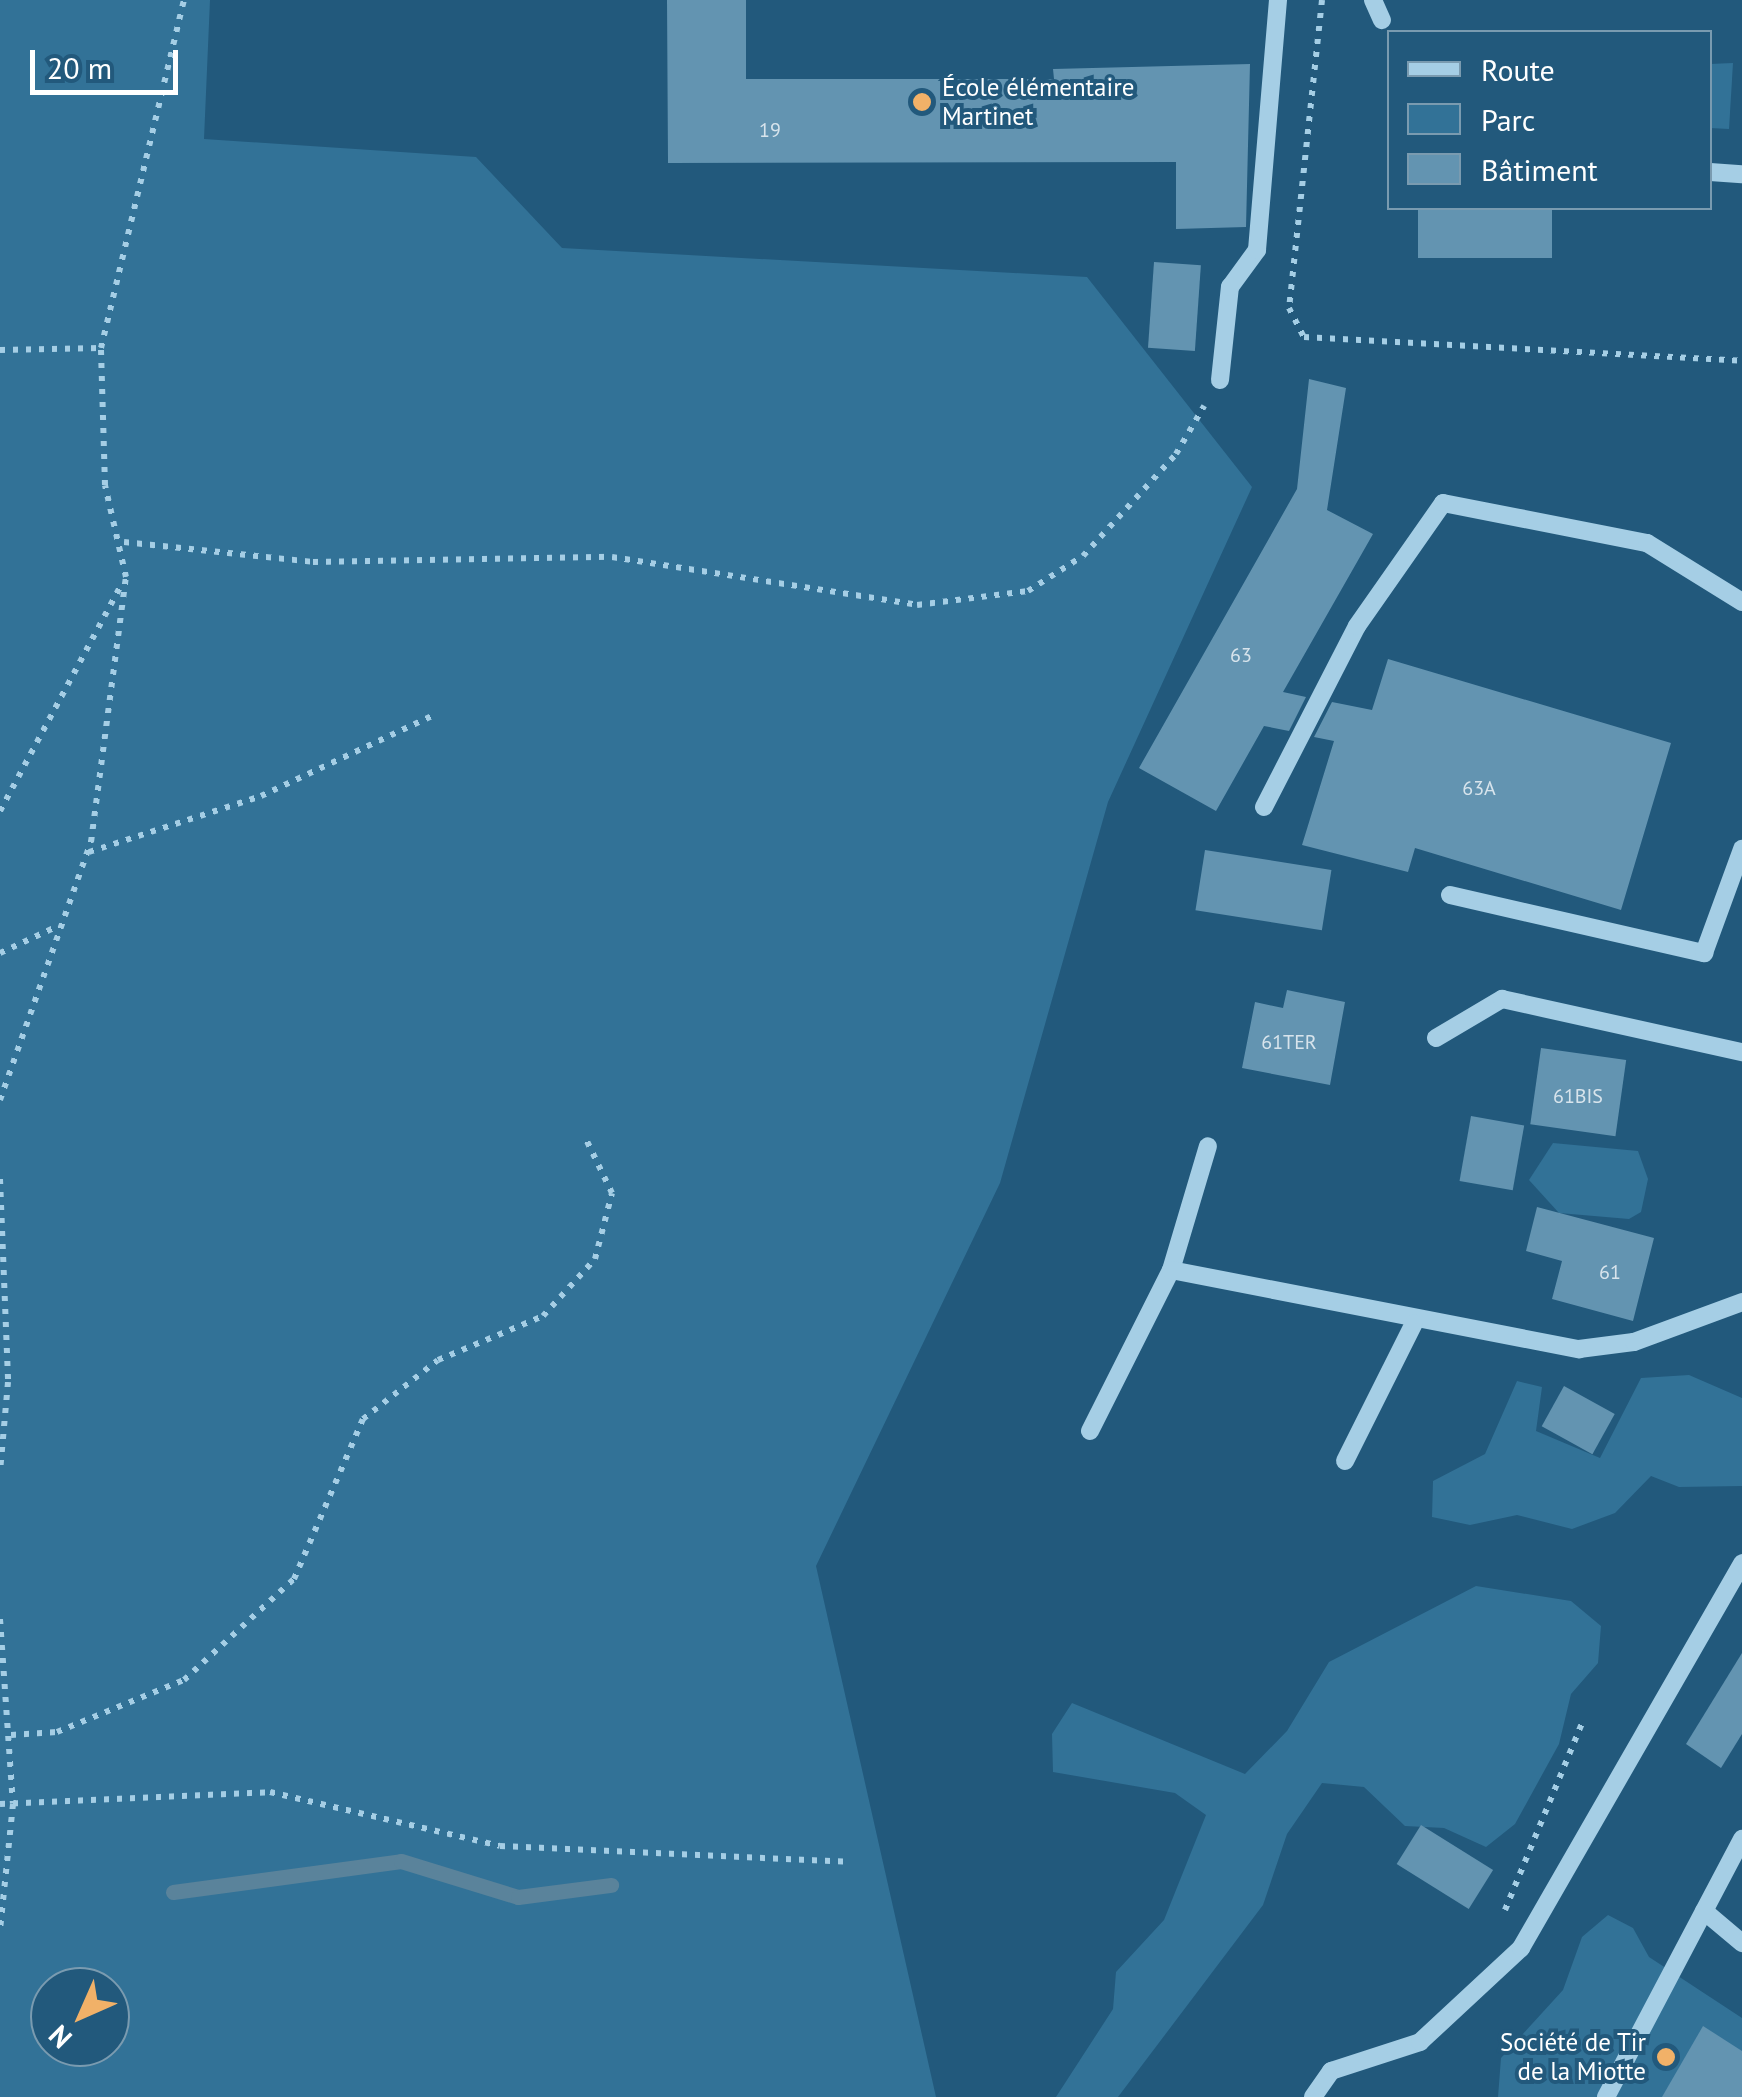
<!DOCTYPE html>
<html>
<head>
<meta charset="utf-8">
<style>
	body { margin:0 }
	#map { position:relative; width:1742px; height:2097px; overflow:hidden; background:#22597c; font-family:"PT Sans",sans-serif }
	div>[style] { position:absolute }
	.green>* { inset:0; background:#327297 }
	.stream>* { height:15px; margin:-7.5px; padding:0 7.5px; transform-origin:7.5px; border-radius:7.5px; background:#5a839b }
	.building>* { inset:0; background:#6394b1; transform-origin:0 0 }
	.path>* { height:6px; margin-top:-3px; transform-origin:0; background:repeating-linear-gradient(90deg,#a5cee5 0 5px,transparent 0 13px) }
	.minor>* { height:18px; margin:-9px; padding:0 9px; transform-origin:9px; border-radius:9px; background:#a5cee5 }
	.dots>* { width:28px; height:28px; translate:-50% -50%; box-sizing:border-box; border:5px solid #22597c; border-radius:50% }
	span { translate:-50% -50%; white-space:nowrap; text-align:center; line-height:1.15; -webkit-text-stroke:8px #22597c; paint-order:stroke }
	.number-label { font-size:20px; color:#d8e4ec }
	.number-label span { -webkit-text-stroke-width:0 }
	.poi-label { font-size:25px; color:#fff }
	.left { translate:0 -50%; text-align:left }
	.right { translate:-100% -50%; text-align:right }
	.legend { position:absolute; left:1387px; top:30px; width:325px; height:180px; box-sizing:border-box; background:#22597c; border:2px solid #7a9bb0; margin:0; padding:12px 18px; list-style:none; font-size:30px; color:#fff }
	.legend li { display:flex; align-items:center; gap:20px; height:50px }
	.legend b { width:50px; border:2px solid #7a9bb0 }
	.north { position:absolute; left:30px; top:1967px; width:100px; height:100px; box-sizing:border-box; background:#22597c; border:2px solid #7a9bb0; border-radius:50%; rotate:225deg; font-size:28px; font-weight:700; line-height:40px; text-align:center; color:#fff }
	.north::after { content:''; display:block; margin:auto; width:35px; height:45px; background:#f1b168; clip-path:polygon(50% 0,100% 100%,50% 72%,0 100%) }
	.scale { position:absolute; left:30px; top:50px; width:148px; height:45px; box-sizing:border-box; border:5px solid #fff; border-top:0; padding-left:12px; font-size:30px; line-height:35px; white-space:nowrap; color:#fff; -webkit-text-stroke:8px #22597c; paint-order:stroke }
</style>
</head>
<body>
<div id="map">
	<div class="green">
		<div style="clip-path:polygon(evenodd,0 0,210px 0,204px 139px,476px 157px,562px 248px,1087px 277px,1252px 487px,1108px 802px,1000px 1183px,816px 1566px,936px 2097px,0 2097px,0 0,50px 1987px,110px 1987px,110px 2047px,50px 2047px,50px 1987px)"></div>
		<div style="clip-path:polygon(1733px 63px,1729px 129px,1710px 128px,1710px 64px)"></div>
		<div style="clip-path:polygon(1553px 1143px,1638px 1151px,1648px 1179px,1641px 1212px,1629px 1219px,1559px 1213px,1529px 1180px)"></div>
		<div style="clip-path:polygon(1689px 1375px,1742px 1398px,1742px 1486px,1679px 1487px,1651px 1476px,1615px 1513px,1572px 1529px,1517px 1515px,1470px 1525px,1432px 1517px,1433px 1481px,1485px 1454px,1517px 1381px,1542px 1387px,1536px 1431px,1600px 1458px,1641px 1378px)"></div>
		<div style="clip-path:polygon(1476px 1586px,1571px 1601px,1601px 1626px,1598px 1663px,1571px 1694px,1559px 1744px,1515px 1824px,1486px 1847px,1444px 1828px,1405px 1826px,1364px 1787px,1322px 1783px,1287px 1834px,1263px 1905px,1118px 2097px,1056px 2097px,1113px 2009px,1116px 1972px,1164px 1920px,1206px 1815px,1175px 1793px,1053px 1772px,1052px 1734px,1072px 1703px,1245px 1774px,1287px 1731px,1329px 1662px)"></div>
		<div style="clip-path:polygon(1608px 1915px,1633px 1928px,1649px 1957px,1742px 2018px,1742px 2097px,1498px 2097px,1501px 2058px,1563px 1990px,1582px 1937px)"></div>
	</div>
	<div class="stream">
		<div style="left:173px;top:1892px;width:230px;rotate:-7.7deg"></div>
		<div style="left:401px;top:1861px;width:122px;rotate:17.1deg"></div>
		<div style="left:518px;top:1897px;width:94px;rotate:-7.4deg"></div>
	</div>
	<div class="building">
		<div style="clip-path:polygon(667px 0,746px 0,746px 79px,1054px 79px,1053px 69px,1250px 64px,1246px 227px,1176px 229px,1176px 162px,668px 163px)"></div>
		<div style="left:1418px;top:208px;width:134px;height:50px"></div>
		<div style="left:1154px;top:262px;width:47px;height:86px;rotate:4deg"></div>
		<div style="clip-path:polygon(1309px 379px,1346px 388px,1327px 510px,1373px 534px,1283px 692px,1306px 697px,1289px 731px,1264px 726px,1216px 811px,1139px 768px,1297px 489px)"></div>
		<div style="clip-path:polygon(1388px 659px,1671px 743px,1621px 910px,1415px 848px,1408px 872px,1302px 845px,1334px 741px,1314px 737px,1332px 702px,1372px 710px)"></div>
		<div style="left:1205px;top:850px;width:128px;height:61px;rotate:9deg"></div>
		<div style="clip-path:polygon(1287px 990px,1345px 1002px,1330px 1085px,1242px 1068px,1255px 1002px,1283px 1008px)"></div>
		<div style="left:1541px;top:1048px;width:86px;height:77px;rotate:8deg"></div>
		<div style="left:1471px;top:1116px;width:54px;height:66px;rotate:10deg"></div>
		<div style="clip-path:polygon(1537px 1207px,1654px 1238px,1633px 1321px,1552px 1299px,1562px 1261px,1526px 1251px)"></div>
		<div style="left:1564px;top:1386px;width:58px;height:46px;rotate:29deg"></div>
		<div style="clip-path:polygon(1742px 1653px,1742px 1734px,1721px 1768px,1686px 1744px)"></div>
		<div style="left:1421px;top:1825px;width:85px;height:46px;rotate:32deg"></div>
		<div style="clip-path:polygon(1703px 2026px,1742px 2051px,1742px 2097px,1662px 2097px)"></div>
	</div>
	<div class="path">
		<div style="left:1322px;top:0;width:310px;rotate:96.1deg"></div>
		<div style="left:1289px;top:308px;width:33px;rotate:63deg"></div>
		<div style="left:1304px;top:337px;width:439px;rotate:3.1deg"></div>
		<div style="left:0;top:350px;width:101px;rotate:-1.1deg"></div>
		<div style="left:124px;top:542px;width:190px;rotate:6deg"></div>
		<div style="left:313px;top:562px;width:299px;rotate:-1deg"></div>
		<div style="left:612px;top:557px;width:309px;rotate:8.9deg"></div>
		<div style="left:917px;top:605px;width:112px;rotate:-7.2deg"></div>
		<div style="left:1028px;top:591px;width:65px;rotate:-32.5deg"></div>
		<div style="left:1083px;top:556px;width:138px;rotate:-47.6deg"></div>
		<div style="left:1176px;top:454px;width:56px;rotate:-59.7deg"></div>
		<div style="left:0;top:811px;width:259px;rotate:-61.8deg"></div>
		<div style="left:89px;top:852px;width:181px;rotate:-18deg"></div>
		<div style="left:261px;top:796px;width:191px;rotate:-25.1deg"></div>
		<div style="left:0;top:953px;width:64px;rotate:-25deg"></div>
		<div style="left:0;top:1100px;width:274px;rotate:-70.6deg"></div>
		<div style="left:91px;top:842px;width:267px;rotate:-82.5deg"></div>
		<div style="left:126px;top:577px;width:94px;rotate:-102.9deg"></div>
		<div style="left:105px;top:485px;width:137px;rotate:-91.7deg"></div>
		<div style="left:101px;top:348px;width:358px;rotate:-76.6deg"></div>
		<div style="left:0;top:1179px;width:203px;rotate:87.7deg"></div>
		<div style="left:8px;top:1382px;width:89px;rotate:95.1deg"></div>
		<div style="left:0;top:1619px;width:185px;rotate:86deg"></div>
		<div style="left:13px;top:1804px;width:126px;rotate:95.9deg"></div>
		<div style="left:11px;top:1735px;width:46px;rotate:-3.7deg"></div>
		<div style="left:57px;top:1732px;width:137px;rotate:-22.3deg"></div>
		<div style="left:184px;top:1680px;width:149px;rotate:-42.6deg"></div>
		<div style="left:294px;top:1579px;width:174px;rotate:-66.7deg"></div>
		<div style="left:363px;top:1419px;width:95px;rotate:-38.2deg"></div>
		<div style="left:438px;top:1360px;width:114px;rotate:-22.7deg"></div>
		<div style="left:543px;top:1316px;width:77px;rotate:-47.6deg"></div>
		<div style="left:595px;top:1259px;width:68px;rotate:-75.6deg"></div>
		<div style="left:612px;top:1193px;width:64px;rotate:-115.8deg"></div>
		<div style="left:0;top:1804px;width:270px;rotate:-2.5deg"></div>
		<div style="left:270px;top:1792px;width:236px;rotate:13.2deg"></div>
		<div style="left:500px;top:1846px;width:349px;rotate:2.6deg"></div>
		<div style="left:1505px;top:1910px;width:204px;rotate:-67.6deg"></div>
	</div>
	<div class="minor">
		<div style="left:1373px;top:0;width:22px;rotate:66deg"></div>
		<div style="left:1710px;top:172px;width:32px;rotate:4deg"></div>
		<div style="left:1220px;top:380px;width:94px;rotate:-83.9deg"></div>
		<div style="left:1230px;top:287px;width:46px;rotate:-53.9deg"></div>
		<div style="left:1257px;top:250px;width:251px;rotate:-85.2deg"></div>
		<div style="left:1264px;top:807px;width:203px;rotate:-62.8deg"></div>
		<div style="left:1357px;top:626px;width:150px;rotate:-55deg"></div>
		<div style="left:1443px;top:503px;width:208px;rotate:11.1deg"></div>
		<div style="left:1647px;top:543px;width:112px;rotate:31.8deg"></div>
		<div style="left:1450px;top:895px;width:261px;rotate:12.9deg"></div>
		<div style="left:1704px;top:953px;width:111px;rotate:-69.9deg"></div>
		<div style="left:1436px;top:1038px;width:77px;rotate:-30.6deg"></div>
		<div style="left:1502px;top:999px;width:246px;rotate:12.5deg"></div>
		<div style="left:1171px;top:1270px;width:129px;rotate:-73.4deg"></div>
		<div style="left:1090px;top:1431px;width:180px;rotate:-63.3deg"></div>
		<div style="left:1171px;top:1270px;width:416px;rotate:11deg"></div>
		<div style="left:1579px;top:1349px;width:55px;rotate:-7.3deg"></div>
		<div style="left:1634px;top:1342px;width:115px;rotate:-20.3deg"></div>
		<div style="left:1345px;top:1461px;width:154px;rotate:-63.4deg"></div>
		<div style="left:1704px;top:1911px;width:50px;rotate:40.1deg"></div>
		<div style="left:1313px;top:2097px;width:32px;rotate:-55deg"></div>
		<div style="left:1331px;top:2071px;width:94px;rotate:-18deg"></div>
		<div style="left:1420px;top:2042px;width:138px;rotate:-42.9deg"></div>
		<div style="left:1521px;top:1948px;width:444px;rotate:-60.1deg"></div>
		<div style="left:1606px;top:2097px;width:292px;rotate:-62.2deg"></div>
	</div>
	<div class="dots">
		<div style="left:922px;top:102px;background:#f1b168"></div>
		<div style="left:1666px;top:2057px;background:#f1b168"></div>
	</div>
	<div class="number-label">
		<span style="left:770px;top:130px">19</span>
		<span style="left:1241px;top:655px">63</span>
		<span style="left:1479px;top:788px">63A</span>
		<span style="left:1289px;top:1042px">61TER</span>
		<span style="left:1578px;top:1096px">61BIS</span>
		<span style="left:1610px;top:1272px">61</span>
	</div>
	<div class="poi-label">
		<span class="left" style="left:942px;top:102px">École élémentaire<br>Martinet</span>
		<span class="right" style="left:1646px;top:2057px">Société de Tir<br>de la Miotte</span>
	</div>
	<ul class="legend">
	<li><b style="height:12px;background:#a5cee5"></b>Route</li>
	<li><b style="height:28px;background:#327297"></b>Parc</li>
	<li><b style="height:28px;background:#6394b1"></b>Bâtiment</li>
	</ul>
	<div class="north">N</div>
	<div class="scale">20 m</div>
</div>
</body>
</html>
